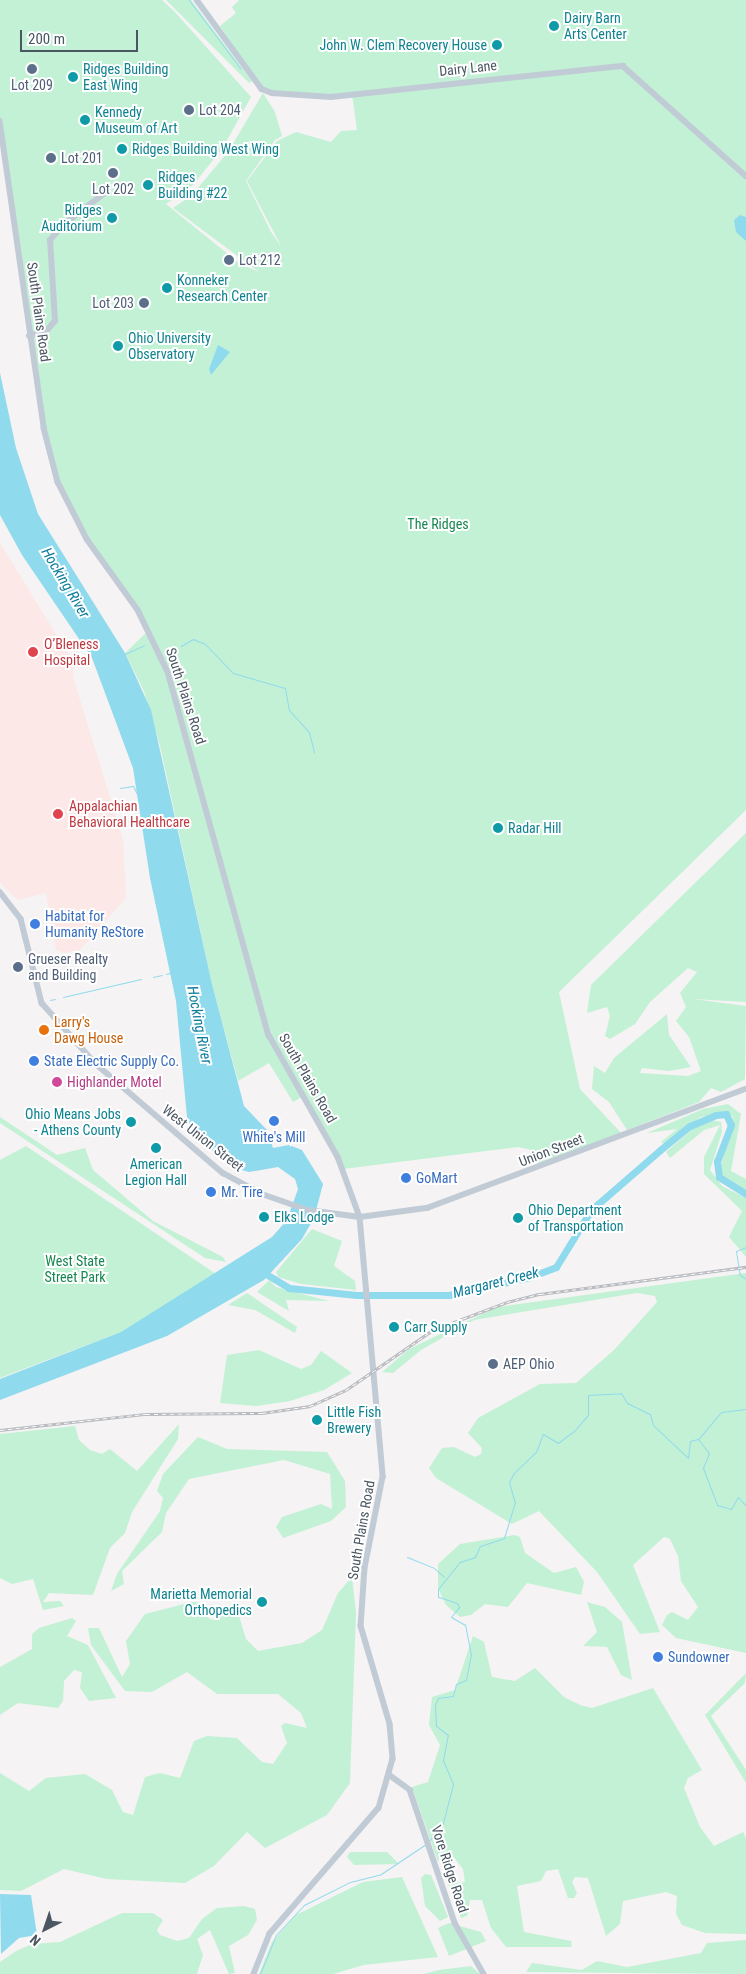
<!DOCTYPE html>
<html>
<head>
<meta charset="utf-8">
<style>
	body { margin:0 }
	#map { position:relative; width:746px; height:1974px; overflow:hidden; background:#f5f3f3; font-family:"Roboto Condensed",sans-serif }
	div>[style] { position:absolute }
	.medical>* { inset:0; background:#fce8e6 }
	.green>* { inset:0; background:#c3f1d5 }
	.water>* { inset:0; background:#90daee }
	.stream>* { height:1px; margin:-0.5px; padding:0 0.5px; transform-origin:0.5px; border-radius:0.5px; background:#90daee }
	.river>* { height:7px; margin:-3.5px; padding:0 3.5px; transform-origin:3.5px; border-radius:3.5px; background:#90daee }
	.secondary>* { height:5.5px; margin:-2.75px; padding:0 2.75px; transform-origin:2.75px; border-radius:2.75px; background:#c1cbd6 }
	.rail>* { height:3px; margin-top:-1.5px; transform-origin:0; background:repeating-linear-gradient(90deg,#fff 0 4px,#b5b8bd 0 8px); box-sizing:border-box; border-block:1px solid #b5b8bd }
	.dots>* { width:14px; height:14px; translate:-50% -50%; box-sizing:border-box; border:2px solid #fff; border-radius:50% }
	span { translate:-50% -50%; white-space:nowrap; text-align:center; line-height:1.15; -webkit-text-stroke:4px #fff; paint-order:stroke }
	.culture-label { font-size:14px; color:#0d838f }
	.left { translate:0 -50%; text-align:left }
	.right { translate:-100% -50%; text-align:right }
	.street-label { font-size:14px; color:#4a5661 }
	.service-label { font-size:14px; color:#4e5e75 }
	.park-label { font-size:14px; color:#17864f }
	.health-label { font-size:14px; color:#be3a42 }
	.shop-label { font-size:14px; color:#366cbe }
	.food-label { font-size:14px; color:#c56008 }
	.hotel-label { font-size:14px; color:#b23c85 }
	.water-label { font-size:15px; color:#0c7c9b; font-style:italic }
	.north { position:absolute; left:20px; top:1904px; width:50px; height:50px; -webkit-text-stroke:4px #fff; paint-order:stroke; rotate:221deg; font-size:14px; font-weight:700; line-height:20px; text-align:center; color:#4a5661 }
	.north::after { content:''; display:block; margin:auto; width:18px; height:22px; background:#4a5661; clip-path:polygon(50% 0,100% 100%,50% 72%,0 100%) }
	.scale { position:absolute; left:20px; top:30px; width:118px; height:22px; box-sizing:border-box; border:2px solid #4a5661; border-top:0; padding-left:6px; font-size:15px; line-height:18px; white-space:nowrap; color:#4a5661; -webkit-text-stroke:4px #fff; paint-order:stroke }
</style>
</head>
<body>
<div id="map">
	<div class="medical">
		<div style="clip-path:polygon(0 543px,73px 662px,73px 677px,123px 840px,126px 898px,80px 950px,64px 953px,56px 950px,46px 893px,18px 900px,0 883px)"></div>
	</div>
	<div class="green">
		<div style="clip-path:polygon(0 0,162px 0,174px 11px,251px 97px,222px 149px,193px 185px,166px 204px,239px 263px,259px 272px,173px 208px,192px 195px,228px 152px,263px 93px,275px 112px,282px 136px,275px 140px,246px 181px,271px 232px,281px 246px,247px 181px,277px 141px,296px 132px,331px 142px,341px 131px,357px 130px,352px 94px,331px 97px,262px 89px,220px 26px,236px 13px,232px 7px,239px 0,746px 0,746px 810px,559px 992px,580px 1089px,623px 1135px,539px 1164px,533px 1160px,541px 1152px,518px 1147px,343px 1169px,302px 1097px,293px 1102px,269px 1063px,238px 1081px,212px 984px,160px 746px,144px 691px,125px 653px,149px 630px,72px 514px,49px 454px,0 121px)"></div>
		<div style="clip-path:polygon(166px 0,191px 0,252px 81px,249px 83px)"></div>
		<div style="clip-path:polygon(746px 833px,746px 1002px,693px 999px,746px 1006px,745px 1079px,721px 1092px,711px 1088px,699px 1102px,627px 1130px,609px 1102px,592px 1089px,594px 1066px,605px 1073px,614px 1058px,667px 1014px,669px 1035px,691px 1067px,669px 1071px,642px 1068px,640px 1073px,688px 1076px,701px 1071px,689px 1037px,676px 1021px,686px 1007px,680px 993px,697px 972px,688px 968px,650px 1002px,635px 1024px,610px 1039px,605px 1036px,610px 1016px,607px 1007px,587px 1013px,591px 985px)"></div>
		<div style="clip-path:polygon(728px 1104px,741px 1114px,731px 1171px,746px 1179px,746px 1191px,727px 1183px,720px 1170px,733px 1117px,728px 1113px,701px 1117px,664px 1144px,661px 1142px,677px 1129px,647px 1133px,703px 1109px)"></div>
		<div style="clip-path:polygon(0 1117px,57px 1155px,85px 1148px,93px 1170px,153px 1221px,223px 1257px,226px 1262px,205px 1258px,0 1123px)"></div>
		<div style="clip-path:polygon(711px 1120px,721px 1122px,722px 1132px,710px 1170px,722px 1186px,746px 1198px,746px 1257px,729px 1237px,742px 1211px,704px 1174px,704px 1157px,720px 1125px,704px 1130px,670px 1158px,666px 1152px,694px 1128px)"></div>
		<div style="clip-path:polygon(26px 1146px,216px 1274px,121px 1332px,0 1378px,0 1160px)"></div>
		<div style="clip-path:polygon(312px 1229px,342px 1241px,334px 1266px,355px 1281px,356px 1290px,301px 1284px,278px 1277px,276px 1272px)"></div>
		<div style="clip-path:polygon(746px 1273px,746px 1653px,676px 1638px,662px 1625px,667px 1615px,672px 1612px,688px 1620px,698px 1607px,681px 1581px,678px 1556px,670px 1539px,664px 1537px,633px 1565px,660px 1632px,640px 1634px,597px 1572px,539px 1511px,512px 1524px,436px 1478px,429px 1468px,442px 1448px,454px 1447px,475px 1457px,481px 1454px,482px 1448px,468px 1433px,478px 1418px,540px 1384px,576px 1383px,614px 1350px,657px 1302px,655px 1296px,637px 1293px,474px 1320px,421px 1350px,393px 1373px,382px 1372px,409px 1349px,497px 1307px)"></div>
		<div style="clip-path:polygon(269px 1280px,276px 1287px,329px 1301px,286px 1300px,289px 1311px,257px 1292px)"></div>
		<div style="clip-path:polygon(247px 1293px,297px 1327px,295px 1333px,255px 1310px,228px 1305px)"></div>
		<div style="clip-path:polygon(259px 1350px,301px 1369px,311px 1365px,321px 1351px,352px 1373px,324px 1390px,290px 1401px,257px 1406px,220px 1403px,227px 1355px)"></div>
		<div style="clip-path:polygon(179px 1424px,178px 1439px,132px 1512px,125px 1533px,110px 1548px,93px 1595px,49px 1593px,43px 1602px,60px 1601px,64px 1606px,43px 1610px,33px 1579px,12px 1584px,0 1578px,0 1434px,75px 1426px,79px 1440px,90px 1450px,102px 1454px,110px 1449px,137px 1471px)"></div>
		<div style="clip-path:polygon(198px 1437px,227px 1449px,327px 1452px,345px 1481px,346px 1507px,331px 1521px,283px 1538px,276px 1527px,282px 1517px,321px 1504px,332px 1509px,330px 1474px,284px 1460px,189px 1479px,166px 1513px,162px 1532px,122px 1571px,124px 1584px,111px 1591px,117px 1574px,160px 1511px,163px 1498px,157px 1491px,163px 1474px)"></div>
		<div style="clip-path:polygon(514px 1535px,520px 1537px,525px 1553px,554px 1573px,576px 1567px,584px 1582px,581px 1595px,527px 1583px,508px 1607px,485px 1604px,471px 1615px,460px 1617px,446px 1605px,438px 1588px,438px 1564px,460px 1544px)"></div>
		<div style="clip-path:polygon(352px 1577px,356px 1612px,350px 1783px,327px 1815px,265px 1848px,247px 1832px,214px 1866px,185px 1883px,107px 1879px,64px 1869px,21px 1891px,0 1890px,0 1773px,29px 1791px,46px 1778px,85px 1774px,112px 1790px,123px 1812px,133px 1815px,145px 1777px,160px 1773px,180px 1778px,194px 1741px,207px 1736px,237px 1738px,262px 1762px,273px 1764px,287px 1743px,281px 1726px,285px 1723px,307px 1728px,301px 1713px,278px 1694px,217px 1694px,187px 1672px,152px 1692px,125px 1691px,91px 1645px,88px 1628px,99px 1628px,122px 1677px,130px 1664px,126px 1641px,145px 1614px,192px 1602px,198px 1602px,202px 1614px,212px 1620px,227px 1613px,239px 1616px,246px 1639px,258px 1651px,302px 1643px,322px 1630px,338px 1593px)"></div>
		<div style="clip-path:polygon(587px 1602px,605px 1607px,622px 1622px,632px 1680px,621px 1675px,607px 1647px,583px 1646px,597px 1632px)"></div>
		<div style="clip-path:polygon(72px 1618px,76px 1621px,67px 1636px,88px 1645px,116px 1698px,89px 1701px,80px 1688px,82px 1672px,74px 1670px,64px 1681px,63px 1701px,58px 1708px,18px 1703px,0 1715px,0 1667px,32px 1649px,32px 1634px,39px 1628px)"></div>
		<div style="clip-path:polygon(473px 1636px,484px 1642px,492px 1677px,515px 1681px,535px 1668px,564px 1697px,580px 1705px,592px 1708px,653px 1688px,702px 1770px,688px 1778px,684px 1788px,700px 1827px,714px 1846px,743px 1832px,746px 1838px,746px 1934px,705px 1933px,682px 1925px,676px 1914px,677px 1896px,666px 1892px,623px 1901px,620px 1924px,606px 1936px,588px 1878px,575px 1877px,572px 1882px,577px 1893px,574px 1898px,568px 1898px,558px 1869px,546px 1871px,541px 1881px,517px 1886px,524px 1932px,571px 1941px,572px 1947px,506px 1947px,491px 1928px,482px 1900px,470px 1900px,467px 1916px,461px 1918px,448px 1884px,465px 1882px,463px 1869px,452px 1855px,440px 1857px,438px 1862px,412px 1787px,428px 1782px,440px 1745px,429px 1725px,432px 1697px,455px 1690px)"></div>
		<div style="clip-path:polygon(746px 1673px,745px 1683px,711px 1716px,746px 1770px,746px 1783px,705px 1715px)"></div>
		<div style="clip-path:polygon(350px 1852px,387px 1852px,399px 1864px,354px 1865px,347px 1857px)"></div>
		<div style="clip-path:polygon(425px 1874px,431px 1875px,448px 1917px,440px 1921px,425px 1906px,421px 1878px)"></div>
		<div style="clip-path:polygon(402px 1877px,438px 1957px,364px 1965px,333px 1974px,259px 1974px,272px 1942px,296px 1915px,363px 1882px)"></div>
		<div style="clip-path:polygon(244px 1906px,255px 1909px,257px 1920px,248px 1935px,229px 1946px,235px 1973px,229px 1974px,210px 1930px,197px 1939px,203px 1955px,197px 1974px,0 1974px,0 1962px,16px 1951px,32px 1944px,60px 1942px,122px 1913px,153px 1913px,163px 1920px,157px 1930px,160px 1935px,177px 1941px,189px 1938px,202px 1919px,217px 1908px)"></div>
		<div style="clip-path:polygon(449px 1923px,481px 1932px,486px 1941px,449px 1956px,438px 1928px)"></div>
		<div style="clip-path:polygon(746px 1940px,746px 1974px,526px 1972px,532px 1963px,582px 1970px,597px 1961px,627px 1967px,701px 1953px,707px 1943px)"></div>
		<div style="clip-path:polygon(471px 1966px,480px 1974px,424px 1974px,439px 1970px)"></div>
	</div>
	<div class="water">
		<div style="clip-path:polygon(740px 215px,746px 217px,746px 241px,736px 232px,734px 220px)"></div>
		<div style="clip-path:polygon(218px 345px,230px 352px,211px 375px,209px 369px)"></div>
		<div style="clip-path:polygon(0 373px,16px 448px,38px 514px,125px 653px,151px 710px,212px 984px,244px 1106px,267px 1130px,273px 1148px,289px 1145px,302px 1150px,323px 1184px,314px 1218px,302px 1239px,264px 1280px,167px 1336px,0 1400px,0 1379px,121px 1332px,272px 1237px,287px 1220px,298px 1189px,295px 1179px,278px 1167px,249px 1172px,231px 1167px,193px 1133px,187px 1117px,176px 1001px,150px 878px,133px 768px,92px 658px,22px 555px,0 515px)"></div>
		<div style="clip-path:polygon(0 1894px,31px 1895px,37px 1935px,19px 1938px,1px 1954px)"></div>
	</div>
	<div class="stream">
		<div style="left:189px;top:0;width:86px;rotate:53deg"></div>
		<div style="left:181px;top:646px;width:14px;rotate:-30deg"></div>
		<div style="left:193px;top:639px;width:13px;rotate:23deg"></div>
		<div style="left:205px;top:644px;width:40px;rotate:46deg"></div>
		<div style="left:233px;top:673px;width:54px;rotate:16.1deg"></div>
		<div style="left:285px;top:688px;width:22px;rotate:80deg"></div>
		<div style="left:289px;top:710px;width:30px;rotate:48deg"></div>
		<div style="left:309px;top:732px;width:21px;rotate:76deg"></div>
		<div style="left:125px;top:654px;width:21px;rotate:-25deg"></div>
		<div style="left:120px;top:788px;width:13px;rotate:-9deg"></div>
		<div style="left:133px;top:786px;width:11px;rotate:63deg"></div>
		<div style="left:166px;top:974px;width:7px;rotate:-16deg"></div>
		<div style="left:153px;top:977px;width:9px;rotate:-13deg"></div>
		<div style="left:63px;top:997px;width:80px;rotate:-13deg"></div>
		<div style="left:50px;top:1000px;width:5px;rotate:-11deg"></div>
		<div style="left:746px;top:1247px;width:11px;rotate:158deg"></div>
		<div style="left:736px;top:1251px;width:24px;rotate:81deg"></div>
		<div style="left:740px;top:1275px;width:7px;rotate:34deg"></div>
		<div style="left:746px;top:1306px;width:9px;rotate:90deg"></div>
		<div style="left:746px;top:1409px;width:25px;rotate:173deg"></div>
		<div style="left:721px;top:1412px;width:35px;rotate:130deg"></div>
		<div style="left:698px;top:1439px;width:18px;rotate:52deg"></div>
		<div style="left:709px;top:1453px;width:16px;rotate:112deg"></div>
		<div style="left:703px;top:1468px;width:40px;rotate:69deg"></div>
		<div style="left:717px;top:1505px;width:15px;rotate:16deg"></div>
		<div style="left:731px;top:1509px;width:14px;rotate:-60deg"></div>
		<div style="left:738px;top:1497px;width:12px;rotate:48deg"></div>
		<div style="left:746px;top:1507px;width:27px;rotate:90deg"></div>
		<div style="left:407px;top:1557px;width:29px;rotate:22deg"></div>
		<div style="left:434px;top:1568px;width:13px;rotate:42deg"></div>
		<div style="left:429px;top:1841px;width:23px;rotate:-52deg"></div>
		<div style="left:443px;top:1823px;width:40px;rotate:-75.6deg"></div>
		<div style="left:453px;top:1784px;width:26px;rotate:-113deg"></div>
		<div style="left:443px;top:1760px;width:25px;rotate:-79deg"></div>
		<div style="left:448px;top:1735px;width:15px;rotate:-143deg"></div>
		<div style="left:436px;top:1726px;width:21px;rotate:-93deg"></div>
		<div style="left:435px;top:1705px;width:8px;rotate:-67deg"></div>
		<div style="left:438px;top:1698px;width:15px;rotate:-8deg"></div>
		<div style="left:453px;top:1696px;width:12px;rotate:-76deg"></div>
		<div style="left:456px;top:1684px;width:11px;rotate:-22deg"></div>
		<div style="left:466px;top:1680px;width:25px;rotate:-79deg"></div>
		<div style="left:471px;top:1655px;width:31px;rotate:-101deg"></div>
		<div style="left:465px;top:1625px;width:16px;rotate:-150deg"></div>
		<div style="left:451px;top:1617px;width:13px;rotate:-51deg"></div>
		<div style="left:459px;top:1607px;width:4px;rotate:-117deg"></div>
		<div style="left:457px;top:1603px;width:20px;rotate:-162deg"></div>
		<div style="left:438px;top:1597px;width:8px;rotate:-90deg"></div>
		<div style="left:438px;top:1589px;width:35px;rotate:-51deg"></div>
		<div style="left:460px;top:1562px;width:16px;rotate:-18deg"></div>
		<div style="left:475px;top:1557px;width:12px;rotate:-66deg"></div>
		<div style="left:480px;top:1546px;width:25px;rotate:-18deg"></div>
		<div style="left:504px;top:1538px;width:37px;rotate:-73deg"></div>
		<div style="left:515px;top:1503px;width:22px;rotate:-106deg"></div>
		<div style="left:509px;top:1482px;width:10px;rotate:-61deg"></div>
		<div style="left:514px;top:1473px;width:30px;rotate:-44deg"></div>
		<div style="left:536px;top:1452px;width:19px;rotate:-69deg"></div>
		<div style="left:543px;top:1434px;width:17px;rotate:31deg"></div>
		<div style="left:558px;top:1443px;width:20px;rotate:-37deg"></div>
		<div style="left:574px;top:1431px;width:21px;rotate:-49deg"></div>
		<div style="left:588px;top:1415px;width:20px;rotate:-90deg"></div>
		<div style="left:588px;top:1395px;width:33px;rotate:-3deg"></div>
		<div style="left:621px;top:1393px;width:12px;rotate:59deg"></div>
		<div style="left:627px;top:1403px;width:25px;rotate:26deg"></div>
		<div style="left:650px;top:1414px;width:11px;rotate:75deg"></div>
		<div style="left:653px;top:1425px;width:48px;rotate:43.3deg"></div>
		<div style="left:688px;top:1458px;width:17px;rotate:-83deg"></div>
		<div style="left:690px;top:1441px;width:8px;rotate:-14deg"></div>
		<div style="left:260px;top:1974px;width:42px;rotate:-67.7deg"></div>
		<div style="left:276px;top:1935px;width:41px;rotate:-47deg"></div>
		<div style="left:304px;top:1905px;width:51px;rotate:-26.6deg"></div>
		<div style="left:350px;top:1882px;width:32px;rotate:-14deg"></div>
		<div style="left:381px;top:1874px;width:54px;rotate:-33.7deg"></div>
	</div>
	<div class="river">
		<div style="left:261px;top:1271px;width:33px;rotate:31deg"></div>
		<div style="left:289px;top:1288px;width:68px;rotate:5.9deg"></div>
		<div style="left:357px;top:1295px;width:92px"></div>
		<div style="left:449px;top:1295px;width:83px;rotate:-12.5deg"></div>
		<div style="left:530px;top:1277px;width:28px;rotate:-21deg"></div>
		<div style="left:556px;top:1267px;width:67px;rotate:-58.4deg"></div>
		<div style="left:591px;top:1210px;width:91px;rotate:-41deg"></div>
		<div style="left:660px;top:1150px;width:38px;rotate:-39deg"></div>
		<div style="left:690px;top:1126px;width:28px;rotate:-23deg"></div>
		<div style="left:716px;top:1115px;width:10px;rotate:-6deg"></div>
		<div style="left:726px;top:1114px;width:12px;rotate:66deg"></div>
		<div style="left:731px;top:1125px;width:39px;rotate:111deg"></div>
		<div style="left:717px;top:1161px;width:16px;rotate:83deg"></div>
		<div style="left:719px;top:1177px;width:32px;rotate:32deg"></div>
	</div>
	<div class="secondary">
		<div style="left:197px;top:0;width:110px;rotate:53.9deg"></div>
		<div style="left:262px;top:89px;width:11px;rotate:22deg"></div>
		<div style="left:272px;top:93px;width:59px;rotate:3.9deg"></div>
		<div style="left:331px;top:97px;width:294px;rotate:-6.1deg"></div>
		<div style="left:623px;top:66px;width:165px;rotate:41.8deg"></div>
		<div style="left:0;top:121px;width:310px;rotate:81.8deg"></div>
		<div style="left:44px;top:428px;width:56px;rotate:75.5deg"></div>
		<div style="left:58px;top:482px;width:64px;rotate:63deg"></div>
		<div style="left:87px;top:539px;width:87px;rotate:54.3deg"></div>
		<div style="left:138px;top:610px;width:69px;rotate:64.2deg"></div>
		<div style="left:168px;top:672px;width:377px;rotate:74.5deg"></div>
		<div style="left:269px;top:1035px;width:140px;rotate:60.5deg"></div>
		<div style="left:338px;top:1157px;width:64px;rotate:69.9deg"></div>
		<div style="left:360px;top:1217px;width:261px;rotate:84.9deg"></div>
		<div style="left:383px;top:1477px;width:93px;rotate:101.2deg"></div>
		<div style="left:365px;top:1568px;width:58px;rotate:93.9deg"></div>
		<div style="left:361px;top:1626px;width:102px;rotate:73.5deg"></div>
		<div style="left:390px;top:1724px;width:35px;rotate:85deg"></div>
		<div style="left:393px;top:1759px;width:51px;rotate:105.9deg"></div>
		<div style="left:379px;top:1808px;width:167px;rotate:130.9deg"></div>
		<div style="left:270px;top:1934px;width:43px;rotate:111.8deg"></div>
		<div style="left:29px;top:336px;width:19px;rotate:-18deg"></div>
		<div style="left:47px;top:330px;width:12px;rotate:-48deg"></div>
		<div style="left:55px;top:321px;width:81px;rotate:-93.5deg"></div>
		<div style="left:50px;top:240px;width:20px;rotate:-49deg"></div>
		<div style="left:63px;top:225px;width:54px;rotate:-37.5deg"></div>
		<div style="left:0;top:892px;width:34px;rotate:52deg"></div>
		<div style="left:21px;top:919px;width:87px;rotate:76deg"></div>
		<div style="left:42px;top:1003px;width:80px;rotate:48.5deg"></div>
		<div style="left:95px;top:1063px;width:169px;rotate:40.7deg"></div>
		<div style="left:223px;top:1173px;width:44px;rotate:28.3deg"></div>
		<div style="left:262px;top:1194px;width:49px;rotate:19.2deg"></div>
		<div style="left:308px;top:1210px;width:52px;rotate:7.7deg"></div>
		<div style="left:360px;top:1217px;width:68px;rotate:-7.7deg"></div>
		<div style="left:427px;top:1208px;width:340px;rotate:-20.5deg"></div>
		<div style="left:391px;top:1776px;width:24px;rotate:36deg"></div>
		<div style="left:410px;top:1790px;width:140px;rotate:71.3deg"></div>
		<div style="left:455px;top:1923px;width:59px;rotate:60.4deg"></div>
	</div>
	<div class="rail">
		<div style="left:0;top:1430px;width:147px;rotate:-6.3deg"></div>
		<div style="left:146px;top:1414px;width:116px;rotate:-0.5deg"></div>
		<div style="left:262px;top:1413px;width:49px;rotate:-8.3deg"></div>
		<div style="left:310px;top:1406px;width:39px;rotate:-24deg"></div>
		<div style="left:346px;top:1390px;width:106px;rotate:-34.6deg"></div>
		<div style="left:433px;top:1330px;width:79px;rotate:-20.7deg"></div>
		<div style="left:507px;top:1302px;width:34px;rotate:-14deg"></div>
		<div style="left:540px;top:1294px;width:208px;rotate:-7.5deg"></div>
	</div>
	<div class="dots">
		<div style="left:554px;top:26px;background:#0f9aa8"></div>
		<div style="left:497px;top:45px;background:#0f9aa8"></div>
		<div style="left:32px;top:69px;background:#5c6f8a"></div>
		<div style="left:73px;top:77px;background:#0f9aa8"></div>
		<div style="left:189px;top:110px;background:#5c6f8a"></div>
		<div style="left:85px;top:120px;background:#0f9aa8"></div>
		<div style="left:122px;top:149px;background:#0f9aa8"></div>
		<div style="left:51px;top:158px;background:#5c6f8a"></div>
		<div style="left:113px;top:173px;background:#5c6f8a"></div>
		<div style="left:148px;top:185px;background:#0f9aa8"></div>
		<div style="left:112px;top:218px;background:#0f9aa8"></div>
		<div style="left:229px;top:260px;background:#5c6f8a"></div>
		<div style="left:167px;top:288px;background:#0f9aa8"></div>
		<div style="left:144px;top:303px;background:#5c6f8a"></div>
		<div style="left:118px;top:346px;background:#0f9aa8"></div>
		<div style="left:33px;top:652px;background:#e0444e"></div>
		<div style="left:58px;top:814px;background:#e0444e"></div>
		<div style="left:498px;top:828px;background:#0f9aa8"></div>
		<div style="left:35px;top:924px;background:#3f7fe0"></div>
		<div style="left:18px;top:967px;background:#5c6f8a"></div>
		<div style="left:44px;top:1030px;background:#e8710a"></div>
		<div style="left:34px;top:1061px;background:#3f7fe0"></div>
		<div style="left:57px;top:1082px;background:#d1479c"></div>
		<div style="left:274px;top:1121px;background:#3f7fe0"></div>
		<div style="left:131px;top:1122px;background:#0f9aa8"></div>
		<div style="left:156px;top:1148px;background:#0f9aa8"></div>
		<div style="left:406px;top:1178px;background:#3f7fe0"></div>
		<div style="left:211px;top:1192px;background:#3f7fe0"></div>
		<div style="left:264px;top:1217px;background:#0f9aa8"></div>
		<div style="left:518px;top:1218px;background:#0f9aa8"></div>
		<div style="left:394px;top:1327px;background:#0f9aa8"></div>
		<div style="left:493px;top:1364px;background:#5c6f8a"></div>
		<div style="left:317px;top:1420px;background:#0f9aa8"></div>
		<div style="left:262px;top:1602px;background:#0f9aa8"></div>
		<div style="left:658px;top:1657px;background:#3f7fe0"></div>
	</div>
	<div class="culture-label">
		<span class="left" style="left:564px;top:26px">Dairy Barn<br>Arts Center</span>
		<span class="right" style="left:487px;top:45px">John W. Clem Recovery House</span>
		<span class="left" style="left:83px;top:77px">Ridges Building<br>East Wing</span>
		<span class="left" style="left:95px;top:120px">Kennedy<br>Museum of Art</span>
		<span class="left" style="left:132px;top:149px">Ridges Building West Wing</span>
		<span class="left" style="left:158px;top:185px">Ridges<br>Building #22</span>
		<span class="right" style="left:102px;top:218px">Ridges<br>Auditorium</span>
		<span class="left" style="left:177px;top:288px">Konneker<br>Research Center</span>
		<span class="left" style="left:128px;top:346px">Ohio University<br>Observatory</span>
		<span class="left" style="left:508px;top:828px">Radar Hill</span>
		<span class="right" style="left:121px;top:1122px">Ohio Means Jobs<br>- Athens County</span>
		<span style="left:156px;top:1172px">American<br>Legion Hall</span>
		<span class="left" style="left:528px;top:1218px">Ohio Department<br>of Transportation</span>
		<span class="left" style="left:274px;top:1217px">Elks Lodge</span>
		<span class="left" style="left:404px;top:1327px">Carr Supply</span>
		<span class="left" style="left:327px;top:1420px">Little Fish<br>Brewery</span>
		<span class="right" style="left:252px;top:1602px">Marietta Memorial<br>Orthopedics</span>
	</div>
	<div class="street-label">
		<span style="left:468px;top:68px;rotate:-6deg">Dairy Lane</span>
		<span style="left:39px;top:312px;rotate:82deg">South Plains Road</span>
		<span style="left:186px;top:696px;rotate:72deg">South Plains Road</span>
		<span style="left:308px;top:1078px;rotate:60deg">South Plains Road</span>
		<span style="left:203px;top:1138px;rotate:38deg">West Union Street</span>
		<span style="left:551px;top:1150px;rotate:-21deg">Union Street</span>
		<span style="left:361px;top:1530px;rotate:-80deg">South Plains Road</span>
		<span style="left:450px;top:1869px;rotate:72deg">Vore Ridge Road</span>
	</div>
	<div class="service-label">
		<span style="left:32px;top:85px">Lot 209</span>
		<span class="left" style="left:199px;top:110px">Lot 204</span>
		<span class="left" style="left:61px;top:158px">Lot 201</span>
		<span style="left:113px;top:189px">Lot 202</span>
		<span class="left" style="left:239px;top:260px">Lot 212</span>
		<span class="right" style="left:134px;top:303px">Lot 203</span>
		<span class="left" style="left:28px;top:967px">Grueser Realty<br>and Building</span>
		<span class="left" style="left:503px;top:1364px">AEP Ohio</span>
	</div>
	<div class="park-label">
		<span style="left:438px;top:524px">The Ridges</span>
		<span style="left:75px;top:1269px">West State<br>Street Park</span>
	</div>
	<div class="health-label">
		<span class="left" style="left:44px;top:652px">O’Bleness<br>Hospital</span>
		<span class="left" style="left:69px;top:814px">Appalachian<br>Behavioral Healthcare</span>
	</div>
	<div class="shop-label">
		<span class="left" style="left:45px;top:924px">Habitat for<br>Humanity ReStore</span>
		<span class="left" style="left:44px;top:1061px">State Electric Supply Co.</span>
		<span style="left:274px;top:1137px">White's Mill</span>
		<span class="left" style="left:416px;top:1178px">GoMart</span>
		<span class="left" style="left:221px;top:1192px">Mr. Tire</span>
		<span class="left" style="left:668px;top:1657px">Sundowner</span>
	</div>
	<div class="food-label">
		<span class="left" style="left:54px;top:1030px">Larry's<br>Dawg House</span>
	</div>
	<div class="hotel-label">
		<span class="left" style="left:67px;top:1082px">Highlander Motel</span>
	</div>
	<div class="water-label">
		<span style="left:65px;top:583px;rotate:59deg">Hocking River</span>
		<span style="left:199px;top:1025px;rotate:79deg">Hocking River</span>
		<span style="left:496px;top:1283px;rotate:-14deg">Margaret Creek</span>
	</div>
	<div class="north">N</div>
	<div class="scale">200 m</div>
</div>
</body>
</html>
